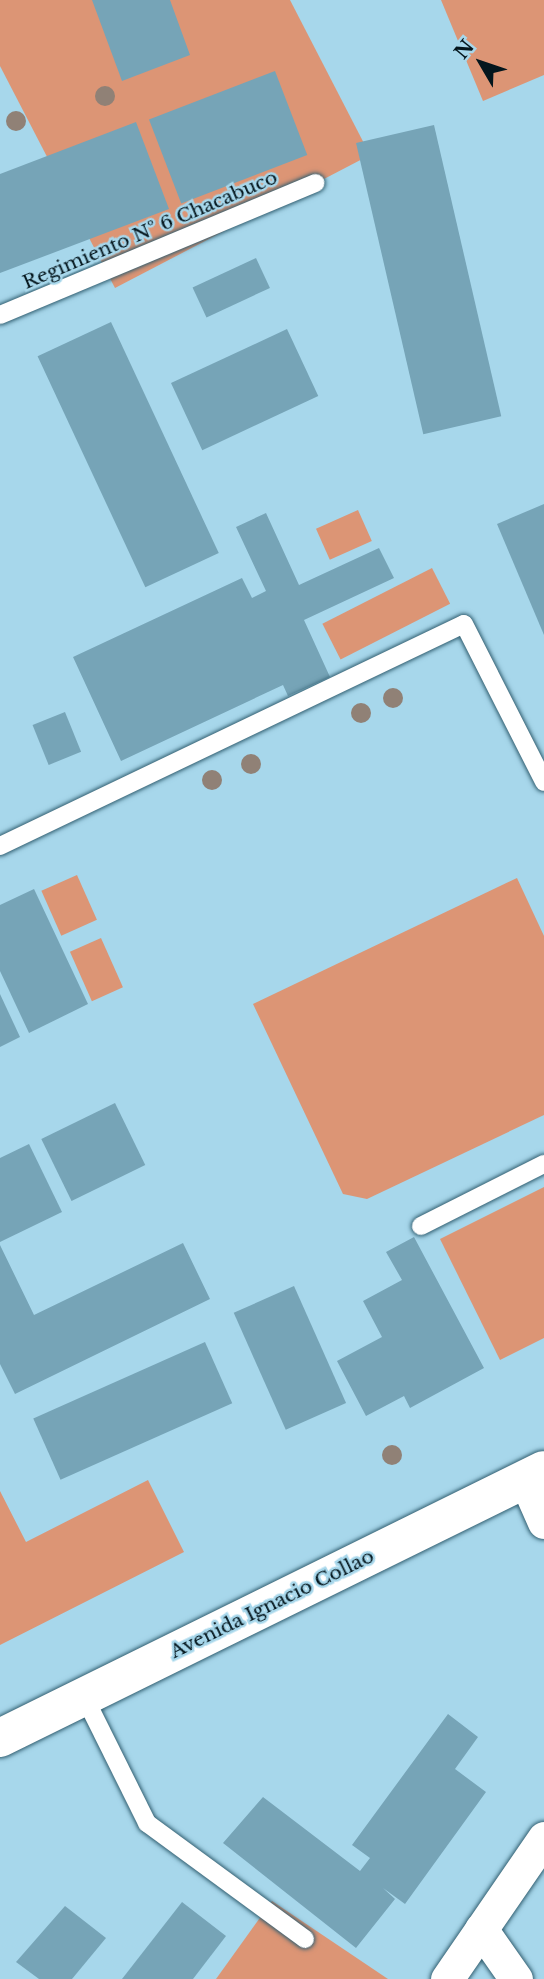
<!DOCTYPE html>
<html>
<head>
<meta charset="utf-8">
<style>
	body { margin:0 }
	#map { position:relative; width:544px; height:1979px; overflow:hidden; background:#a7d7eb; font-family:"Libre Baskerville",serif }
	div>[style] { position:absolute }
	.green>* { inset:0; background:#dc9575; transform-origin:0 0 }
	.building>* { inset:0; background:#76a4b7; transform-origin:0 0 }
	.roads { filter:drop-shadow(0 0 2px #325f71) drop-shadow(0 0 2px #325f71) }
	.service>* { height:18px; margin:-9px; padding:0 9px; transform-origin:9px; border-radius:9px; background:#fff }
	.minor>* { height:33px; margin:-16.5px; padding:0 16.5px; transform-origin:16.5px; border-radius:16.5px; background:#fff }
	.secondary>* { height:38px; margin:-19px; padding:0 19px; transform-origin:19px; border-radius:19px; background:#fff }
	.trees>* { width:20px; height:20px; margin:-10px; border-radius:50%; background:#908176 }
	span { translate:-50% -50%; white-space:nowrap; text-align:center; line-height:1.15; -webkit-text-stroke:5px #a7d7eb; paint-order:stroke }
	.street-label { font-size:19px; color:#04161d }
	.north { position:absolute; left:446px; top:28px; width:70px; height:70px; -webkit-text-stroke:5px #a7d7eb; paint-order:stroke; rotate:309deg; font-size:19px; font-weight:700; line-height:28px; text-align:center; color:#04161d }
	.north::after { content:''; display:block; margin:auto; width:24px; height:32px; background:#04161d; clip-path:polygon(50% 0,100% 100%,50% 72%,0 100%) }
</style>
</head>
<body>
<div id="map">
	<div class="green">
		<div style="clip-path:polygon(0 0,290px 0,370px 155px,115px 288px,0 66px)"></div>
		<div style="clip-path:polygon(441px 0,544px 0,544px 75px,483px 101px)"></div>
		<div style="left:358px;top:510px;width:34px;height:46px;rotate:66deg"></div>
		<div style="left:432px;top:568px;width:40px;height:123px;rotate:63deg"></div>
		<div style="left:77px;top:875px;width:49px;height:39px;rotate:66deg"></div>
		<div style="clip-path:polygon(517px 878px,544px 936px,544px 1115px,367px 1199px,343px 1194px,253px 1004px)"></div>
		<div style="left:101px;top:938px;width:54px;height:34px;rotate:66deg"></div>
		<div style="clip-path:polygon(544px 1187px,544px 1338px,500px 1360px,440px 1239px)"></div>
		<div style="clip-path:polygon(148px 1480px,184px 1552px,0 1645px,0 1491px,26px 1542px)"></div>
		<div style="clip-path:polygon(272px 1901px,388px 1979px,216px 1979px)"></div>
	</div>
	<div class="building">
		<div style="clip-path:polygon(92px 0,170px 0,190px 55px,122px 81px)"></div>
		<div style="left:275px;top:71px;width:90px;height:135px;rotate:69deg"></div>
		<div style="clip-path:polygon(136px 122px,169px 209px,0 273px,0 174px)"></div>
		<div style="left:434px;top:125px;width:299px;height:80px;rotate:77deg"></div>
		<div style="left:256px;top:258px;width:33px;height:70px;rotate:65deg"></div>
		<div style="left:111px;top:322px;width:255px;height:81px;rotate:65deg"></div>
		<div style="left:287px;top:329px;width:74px;height:128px;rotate:65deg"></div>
		<div style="clip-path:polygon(544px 504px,544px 635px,497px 524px)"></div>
		<div style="clip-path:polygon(266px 513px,299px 585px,379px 548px,394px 578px,304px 620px,330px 677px,288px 696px,283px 685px,121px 761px,73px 657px,242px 578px,252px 598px,266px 591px,236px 527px)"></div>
		<div style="left:65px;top:712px;width:43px;height:35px;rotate:68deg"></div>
		<div style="clip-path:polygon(34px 889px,88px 1004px,29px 1033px,0 971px,0 905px)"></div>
		<div style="clip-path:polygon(0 994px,20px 1037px,0 1047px)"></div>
		<div style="left:115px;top:1103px;width:69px;height:82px;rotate:64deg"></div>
		<div style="clip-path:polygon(29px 1144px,62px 1212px,0 1242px,0 1158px)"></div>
		<div style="clip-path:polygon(414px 1237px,484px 1368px,410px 1408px,404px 1396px,366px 1416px,337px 1361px,382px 1337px,363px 1301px,402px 1280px,386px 1252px)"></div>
		<div style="clip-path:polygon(183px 1243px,210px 1299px,15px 1394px,0 1364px,0 1245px,34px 1315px)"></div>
		<div style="left:294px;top:1286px;width:128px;height:66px;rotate:66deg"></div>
		<div style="left:205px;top:1342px;width:67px;height:188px;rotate:66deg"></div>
		<div style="clip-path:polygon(448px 1714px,478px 1737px,455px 1769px,486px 1792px,405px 1904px,383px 1888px,395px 1899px,356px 1948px,223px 1843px,263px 1797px,360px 1871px,370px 1858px,352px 1845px)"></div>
		<div style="clip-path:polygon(182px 1902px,226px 1936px,193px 1979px,122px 1979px)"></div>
		<div style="clip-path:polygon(65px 1906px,106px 1938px,72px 1979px,39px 1979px,16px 1962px)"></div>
	</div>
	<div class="roads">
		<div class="service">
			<div style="left:0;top:315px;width:342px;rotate:-22.7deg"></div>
			<div style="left:0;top:846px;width:514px;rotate:-25.57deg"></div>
			<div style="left:464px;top:624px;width:177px;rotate:63.1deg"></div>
			<div style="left:421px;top:1226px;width:138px;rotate:-26.8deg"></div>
			<div style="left:84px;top:1696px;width:142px;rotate:63.6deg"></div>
			<div style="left:147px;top:1823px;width:196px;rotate:36.3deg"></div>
		</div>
		<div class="minor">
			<div style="left:525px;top:1479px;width:47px;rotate:66.2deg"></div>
			<div style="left:481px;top:1929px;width:61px;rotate:55deg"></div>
			<div style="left:447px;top:1979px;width:171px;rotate:-55.5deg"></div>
		</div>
		<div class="secondary">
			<div style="left:0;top:1738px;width:606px;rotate:-26.23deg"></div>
		</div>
	</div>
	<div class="trees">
		<div style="left:105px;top:96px"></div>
		<div style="left:16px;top:121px"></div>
		<div style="left:393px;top:698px"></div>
		<div style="left:361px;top:713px"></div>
		<div style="left:251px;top:764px"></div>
		<div style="left:212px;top:780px"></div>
		<div style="left:392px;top:1455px"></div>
	</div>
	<div class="street-label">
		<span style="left:150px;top:230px;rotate:-23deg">Regimiento Nº 6 Chacabuco</span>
		<span style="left:272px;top:1604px;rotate:-26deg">Avenida Ignacio Collao</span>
	</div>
	<div class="north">N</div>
</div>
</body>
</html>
